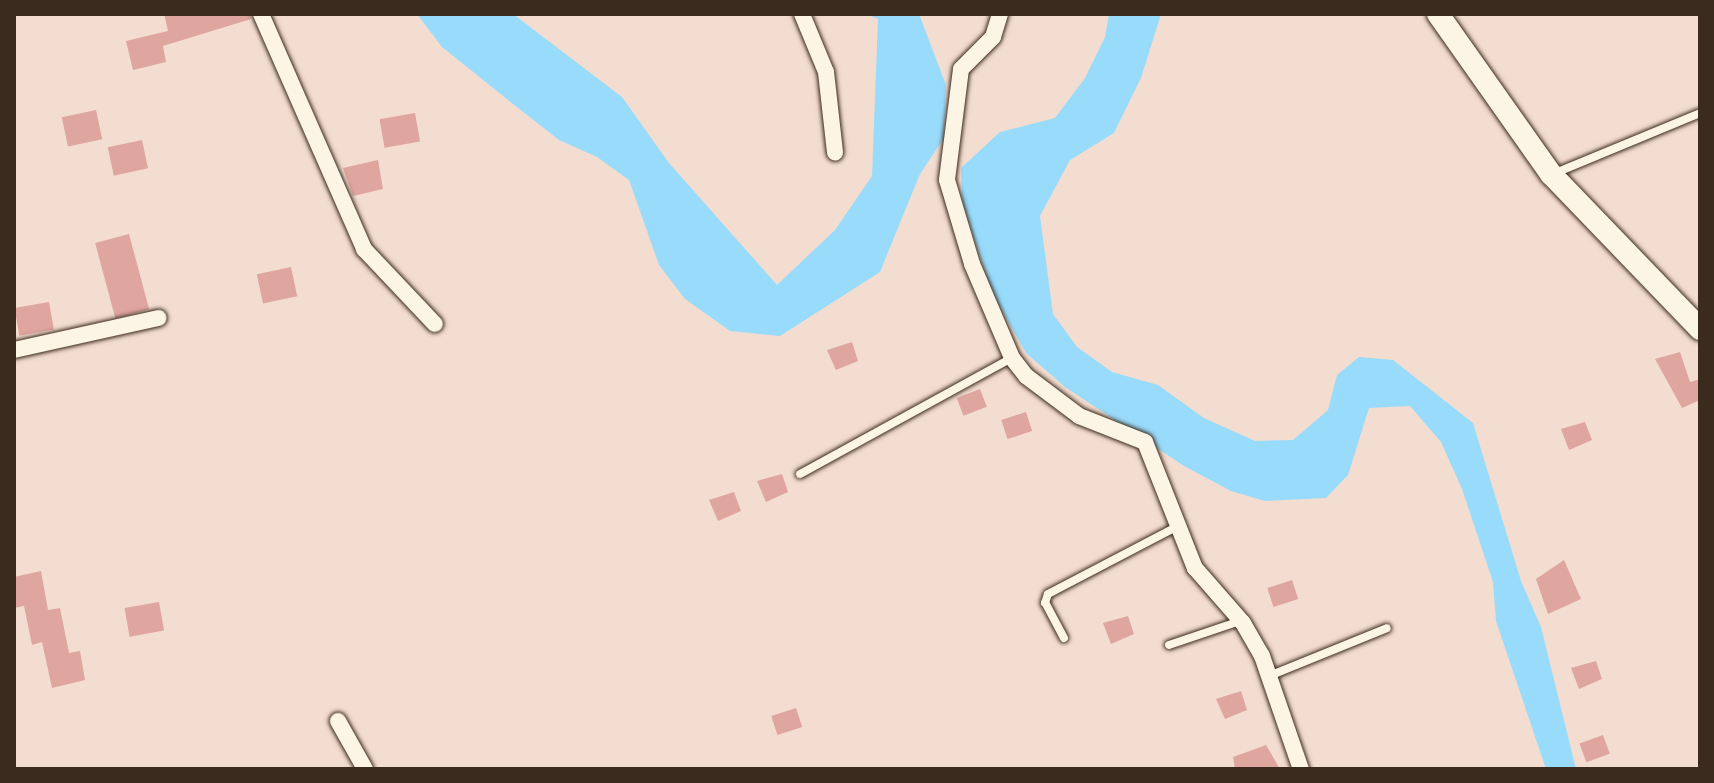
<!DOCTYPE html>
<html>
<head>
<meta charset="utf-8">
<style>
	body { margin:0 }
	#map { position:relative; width:1714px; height:783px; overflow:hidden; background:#f3ddd0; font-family:Pangolin,sans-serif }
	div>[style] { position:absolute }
	.water>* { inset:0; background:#99dbfb }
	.building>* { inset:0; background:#dfa59f; transform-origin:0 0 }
	.roads { filter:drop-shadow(0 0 2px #3b2a1e) drop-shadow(0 0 2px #3b2a1e) }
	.lane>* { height:8px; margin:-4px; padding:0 4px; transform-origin:4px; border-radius:4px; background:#fcf5e5 }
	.street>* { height:16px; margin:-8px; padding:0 8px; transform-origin:8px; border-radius:8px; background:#fcf5e5 }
	.secondary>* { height:22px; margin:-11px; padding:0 11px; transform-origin:11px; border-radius:11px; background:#fcf5e5 }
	span { translate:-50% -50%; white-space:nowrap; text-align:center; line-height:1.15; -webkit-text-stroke:6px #fcf5e5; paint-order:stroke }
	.frame { position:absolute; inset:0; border:16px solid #3b2a1e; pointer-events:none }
</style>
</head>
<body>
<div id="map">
	<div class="water">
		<div style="clip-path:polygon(417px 14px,513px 14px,622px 97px,669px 163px,777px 285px,835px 230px,872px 176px,878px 19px,866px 14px,919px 14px,946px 85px,944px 138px,920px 174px,880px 272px,780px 336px,730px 331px,685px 299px,659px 265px,629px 180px,597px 157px,559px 140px,513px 104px,442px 47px)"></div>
		<div style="clip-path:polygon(1109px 14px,1161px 14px,1141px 78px,1114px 133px,1070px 160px,1040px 216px,1053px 314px,1077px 347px,1112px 372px,1158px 385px,1204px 418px,1255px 441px,1293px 440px,1328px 410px,1337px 375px,1359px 357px,1393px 360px,1473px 423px,1521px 581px,1541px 627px,1576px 769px,1546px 769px,1496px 621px,1493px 582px,1462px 489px,1441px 442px,1410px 406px,1369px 408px,1348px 475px,1326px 498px,1265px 501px,1231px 491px,1184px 466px,1065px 387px,1026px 353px,992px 293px,962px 201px,961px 168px,1000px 132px,1055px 118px,1085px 78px,1105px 37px)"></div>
	</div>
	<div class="building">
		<div style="clip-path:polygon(164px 14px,250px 14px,251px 19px,163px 46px,166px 62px,133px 70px,126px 41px,168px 31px)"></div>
		<div style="left:96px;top:110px;width:30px;height:35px;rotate:78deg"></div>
		<div style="left:415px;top:113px;width:29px;height:36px;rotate:80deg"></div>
		<div style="left:142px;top:140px;width:29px;height:35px;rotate:78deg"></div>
		<div style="clip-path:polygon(378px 160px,383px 189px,353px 196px,343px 168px)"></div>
		<div style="left:129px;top:234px;width:78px;height:35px;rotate:75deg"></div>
		<div style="left:291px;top:267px;width:30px;height:35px;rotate:78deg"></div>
		<div style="left:49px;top:302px;width:28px;height:35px;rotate:80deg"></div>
		<div style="clip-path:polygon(852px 342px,858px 361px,836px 370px,827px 350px)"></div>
		<div style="clip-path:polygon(1680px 352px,1690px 382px,1700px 379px,1700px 400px,1682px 408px,1655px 359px)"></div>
		<div style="left:980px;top:389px;width:19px;height:25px;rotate:69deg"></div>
		<div style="left:1026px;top:412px;width:20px;height:26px;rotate:72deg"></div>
		<div style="clip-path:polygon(1585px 422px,1592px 440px,1569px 450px,1561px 429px)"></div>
		<div style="clip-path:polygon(782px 474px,788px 492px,766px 502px,757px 481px)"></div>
		<div style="clip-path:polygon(734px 492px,741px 511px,718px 521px,709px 500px)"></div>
		<div style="clip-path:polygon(1564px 560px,1581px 599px,1548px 614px,1536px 579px)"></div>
		<div style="clip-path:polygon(41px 571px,48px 610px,60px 608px,69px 653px,80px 651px,85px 680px,52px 688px,42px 642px,32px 645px,24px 606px,14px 608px,14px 577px)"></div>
		<div style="left:1292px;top:580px;width:20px;height:26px;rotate:72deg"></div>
		<div style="left:159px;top:602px;width:29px;height:35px;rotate:80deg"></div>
		<div style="clip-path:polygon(1128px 616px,1134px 634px,1111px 644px,1103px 623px)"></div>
		<div style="clip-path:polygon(1596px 661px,1602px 679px,1579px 689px,1571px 668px)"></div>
		<div style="clip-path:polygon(1241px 691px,1247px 710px,1225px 719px,1216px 699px)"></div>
		<div style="left:796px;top:708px;width:20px;height:26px;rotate:72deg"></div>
		<div style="left:1603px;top:735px;width:20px;height:25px;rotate:70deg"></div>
		<div style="clip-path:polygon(1266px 745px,1280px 769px,1235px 769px,1233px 757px)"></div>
	</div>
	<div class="roads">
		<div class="lane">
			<div style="left:1553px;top:174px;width:159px;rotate:-22.5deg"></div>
			<div style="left:800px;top:474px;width:242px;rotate:-28.7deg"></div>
			<div style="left:1064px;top:638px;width:40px;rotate:-118deg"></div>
			<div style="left:1045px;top:603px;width:9px;rotate:-72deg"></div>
			<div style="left:1048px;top:594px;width:149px;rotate:-27.6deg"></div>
			<div style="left:1169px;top:645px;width:75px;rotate:-18.7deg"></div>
			<div style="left:1269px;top:676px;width:127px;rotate:-22.1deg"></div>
		</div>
		<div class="street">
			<div style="left:261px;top:14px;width:257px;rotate:66.3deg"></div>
			<div style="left:364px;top:249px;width:103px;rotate:46.6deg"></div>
			<div style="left:802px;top:14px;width:63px;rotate:67.5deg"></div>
			<div style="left:826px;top:72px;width:81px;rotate:83.6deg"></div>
			<div style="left:1000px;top:14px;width:24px;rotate:107deg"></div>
			<div style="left:993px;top:37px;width:45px;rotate:135deg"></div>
			<div style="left:961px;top:69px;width:112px;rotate:97.2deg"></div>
			<div style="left:947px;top:180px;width:88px;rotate:73.4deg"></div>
			<div style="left:972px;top:264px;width:102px;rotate:66.9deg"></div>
			<div style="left:1012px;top:358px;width:23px;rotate:52deg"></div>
			<div style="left:1026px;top:376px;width:66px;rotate:37deg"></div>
			<div style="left:1079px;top:416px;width:71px;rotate:21.5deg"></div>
			<div style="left:1145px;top:442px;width:136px;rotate:68.4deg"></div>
			<div style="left:1195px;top:568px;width:73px;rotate:48.9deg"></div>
			<div style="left:1243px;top:623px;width:38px;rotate:60deg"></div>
			<div style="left:1262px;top:656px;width:120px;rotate:71deg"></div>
			<div style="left:14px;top:350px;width:148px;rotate:-12.5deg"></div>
			<div style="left:338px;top:721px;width:55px;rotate:60.6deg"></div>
		</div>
		<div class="secondary">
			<div style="left:1438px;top:14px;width:196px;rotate:54.8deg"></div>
			<div style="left:1551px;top:174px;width:215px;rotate:46.1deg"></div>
		</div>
	</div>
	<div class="frame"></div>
</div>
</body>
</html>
